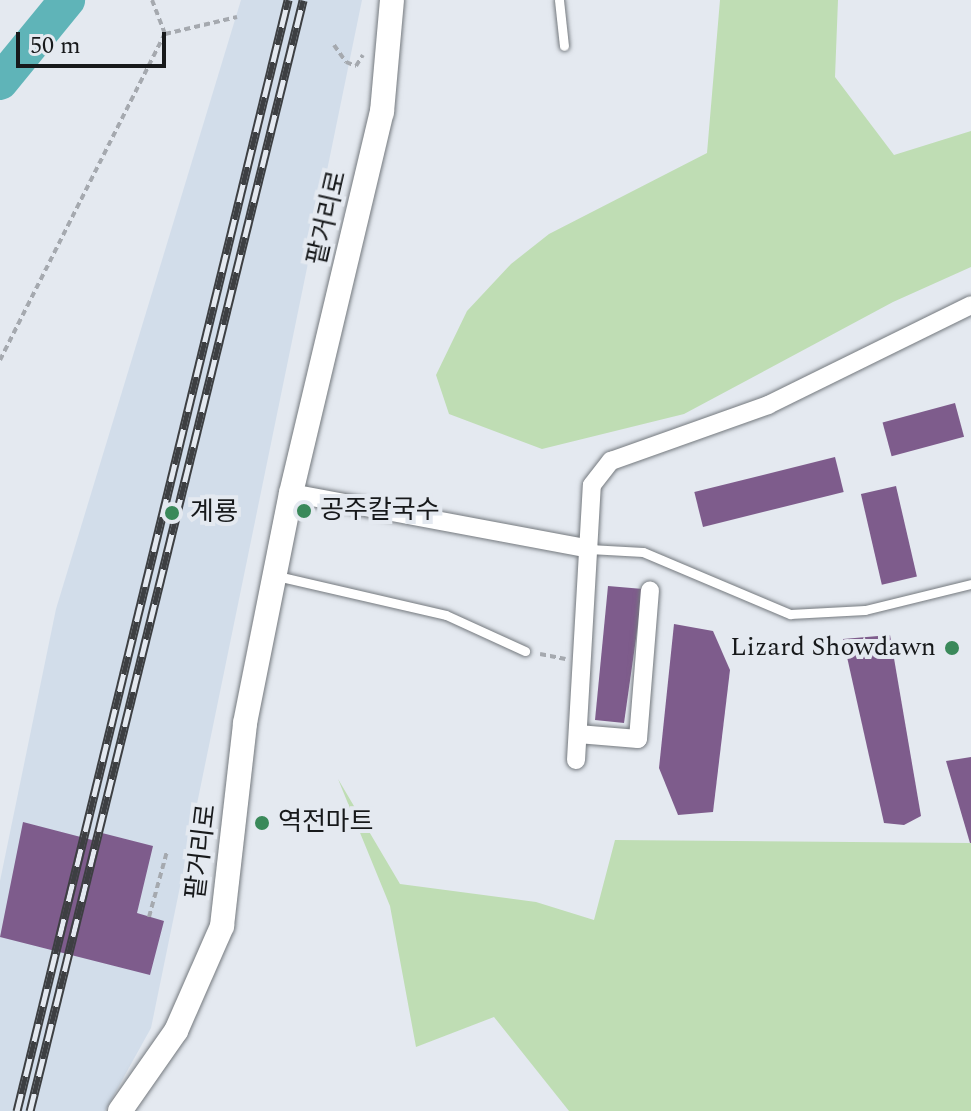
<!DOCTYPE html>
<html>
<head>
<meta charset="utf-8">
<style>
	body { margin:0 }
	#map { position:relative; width:971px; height:1111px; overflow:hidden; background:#e4e9f0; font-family:Spectral,"Noto Sans KR",serif }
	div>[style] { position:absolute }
	.built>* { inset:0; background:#d2ddea }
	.green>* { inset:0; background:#bfddb4 }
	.river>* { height:36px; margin:-18px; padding:0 18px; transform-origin:18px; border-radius:18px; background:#5fb4b8 }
	.building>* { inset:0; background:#7e5c8c; transform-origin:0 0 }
	.path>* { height:4px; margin-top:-2px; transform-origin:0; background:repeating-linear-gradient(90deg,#a5a9af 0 6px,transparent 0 10px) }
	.roads { filter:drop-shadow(0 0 2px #74797e) drop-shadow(0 0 2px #74797e) }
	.service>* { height:9px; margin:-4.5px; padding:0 4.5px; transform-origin:4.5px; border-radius:4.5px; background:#fff }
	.minor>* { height:18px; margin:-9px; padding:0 9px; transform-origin:9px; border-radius:9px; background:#fff }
	.tertiary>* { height:24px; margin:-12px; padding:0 12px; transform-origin:12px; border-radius:12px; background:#fff }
	.rail>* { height:9px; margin-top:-4.5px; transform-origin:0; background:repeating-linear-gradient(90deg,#e4e9f0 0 18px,#3d3f42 0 36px); box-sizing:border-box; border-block:2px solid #3d3f42 }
	.dots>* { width:22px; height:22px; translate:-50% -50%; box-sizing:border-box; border:4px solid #e4e9f0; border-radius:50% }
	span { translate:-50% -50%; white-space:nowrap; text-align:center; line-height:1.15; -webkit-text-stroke:8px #e4e9f0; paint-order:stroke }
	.street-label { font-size:26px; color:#17191b }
	.poi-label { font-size:26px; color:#17191b }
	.left { translate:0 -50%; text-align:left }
	.right { translate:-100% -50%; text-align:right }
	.scale { position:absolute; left:16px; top:32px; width:150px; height:36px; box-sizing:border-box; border:4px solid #17191b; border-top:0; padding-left:10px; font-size:24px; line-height:28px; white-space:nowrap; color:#17191b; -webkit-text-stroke:6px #e4e9f0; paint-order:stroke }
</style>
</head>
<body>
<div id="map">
	<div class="built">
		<div style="clip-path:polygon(241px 0,362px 0,151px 1028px,105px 1111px,0 1111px,0 881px,56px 609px)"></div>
	</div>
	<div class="green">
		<div style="clip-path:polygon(720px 0,838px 0,835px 77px,894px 155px,971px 131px,971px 267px,893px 302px,684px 414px,542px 449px,449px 414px,436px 375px,467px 311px,511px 264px,549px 234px,707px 153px)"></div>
		<div style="clip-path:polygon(338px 779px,400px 884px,536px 902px,594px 920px,615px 840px,971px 843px,971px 1111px,569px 1111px,494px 1017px,416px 1047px,390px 906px)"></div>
	</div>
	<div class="river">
		<div style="left:0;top:82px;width:106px;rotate:-50.7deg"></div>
	</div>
	<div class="building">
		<div style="left:955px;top:403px;width:35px;height:75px;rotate:75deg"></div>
		<div style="left:835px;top:457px;width:36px;height:145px;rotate:76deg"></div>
		<div style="left:896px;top:486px;width:93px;height:36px;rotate:77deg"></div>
		<div style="clip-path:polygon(608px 586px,643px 589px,624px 723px,595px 720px)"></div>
		<div style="clip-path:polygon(674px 624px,713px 631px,730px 670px,713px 812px,678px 815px,659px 768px)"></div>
		<div style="clip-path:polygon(890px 635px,921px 816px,904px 825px,884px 823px,843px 639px)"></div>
		<div style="clip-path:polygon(971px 757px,971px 843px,970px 843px,946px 761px)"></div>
		<div style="clip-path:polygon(23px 822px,100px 842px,102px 833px,153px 846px,137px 913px,164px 921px,150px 975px,0 937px)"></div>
	</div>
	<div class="path">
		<div style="left:152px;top:0;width:36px;rotate:69deg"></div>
		<div style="left:165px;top:34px;width:74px;rotate:-13.3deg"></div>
		<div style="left:334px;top:45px;width:21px;rotate:55deg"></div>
		<div style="left:346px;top:62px;width:11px;rotate:22deg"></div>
		<div style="left:356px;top:66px;width:13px;rotate:-58deg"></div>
		<div style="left:0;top:360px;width:365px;rotate:-63.2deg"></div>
		<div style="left:540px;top:654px;width:26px;rotate:11deg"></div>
		<div style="left:149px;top:917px;width:68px;rotate:-74.7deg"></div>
	</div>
	<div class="roads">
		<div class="service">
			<div style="left:559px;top:0;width:46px;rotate:83.8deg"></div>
			<div style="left:589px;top:549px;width:54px;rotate:3.2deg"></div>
			<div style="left:643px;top:552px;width:160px;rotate:22.9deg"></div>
			<div style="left:790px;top:614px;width:75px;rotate:-3.1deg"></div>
			<div style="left:865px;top:610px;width:109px;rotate:-13.8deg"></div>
			<div style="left:277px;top:576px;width:173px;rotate:13deg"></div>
			<div style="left:446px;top:615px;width:87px;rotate:24.5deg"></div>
		</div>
		<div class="minor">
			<div style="left:291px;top:493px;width:303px;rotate:10.6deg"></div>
			<div style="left:578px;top:734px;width:60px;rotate:4.8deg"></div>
			<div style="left:638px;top:739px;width:149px;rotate:-85.4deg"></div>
			<div style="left:576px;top:760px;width:275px;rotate:-86.7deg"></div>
			<div style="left:592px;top:485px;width:31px;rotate:-52deg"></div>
			<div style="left:611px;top:461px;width:167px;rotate:-19.6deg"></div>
			<div style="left:768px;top:405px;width:226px;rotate:-26.2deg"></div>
		</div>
		<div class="tertiary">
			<div style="left:120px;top:1111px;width:98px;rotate:-55deg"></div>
			<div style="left:176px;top:1031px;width:115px;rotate:-66.3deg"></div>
			<div style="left:222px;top:926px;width:204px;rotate:-83.5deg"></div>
			<div style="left:245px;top:723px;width:235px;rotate:-78.7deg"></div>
			<div style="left:291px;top:493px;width:392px;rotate:-76.6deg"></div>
			<div style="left:382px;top:112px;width:112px;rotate:-84.9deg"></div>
		</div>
	</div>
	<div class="rail">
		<div style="left:17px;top:1111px;width:1144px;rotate:-76.29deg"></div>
		<div style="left:30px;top:1111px;width:1144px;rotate:-76.19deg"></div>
	</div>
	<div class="dots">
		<div style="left:304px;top:511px;background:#3a895a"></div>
		<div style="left:172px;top:513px;background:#3a895a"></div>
		<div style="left:952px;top:648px;background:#3a895a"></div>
		<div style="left:262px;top:823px;background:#3a895a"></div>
	</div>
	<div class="street-label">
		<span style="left:328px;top:218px;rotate:-77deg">팥거리로</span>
		<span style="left:202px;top:852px;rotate:-83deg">팥거리로</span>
	</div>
	<div class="poi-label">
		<span class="left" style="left:320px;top:511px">공주칼국수</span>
		<span class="left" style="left:190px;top:513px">계룡</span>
		<span class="right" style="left:936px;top:648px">Lizard Showdawn</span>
		<span class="left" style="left:278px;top:823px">역전마트</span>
	</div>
	<div class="scale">50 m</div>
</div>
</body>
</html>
